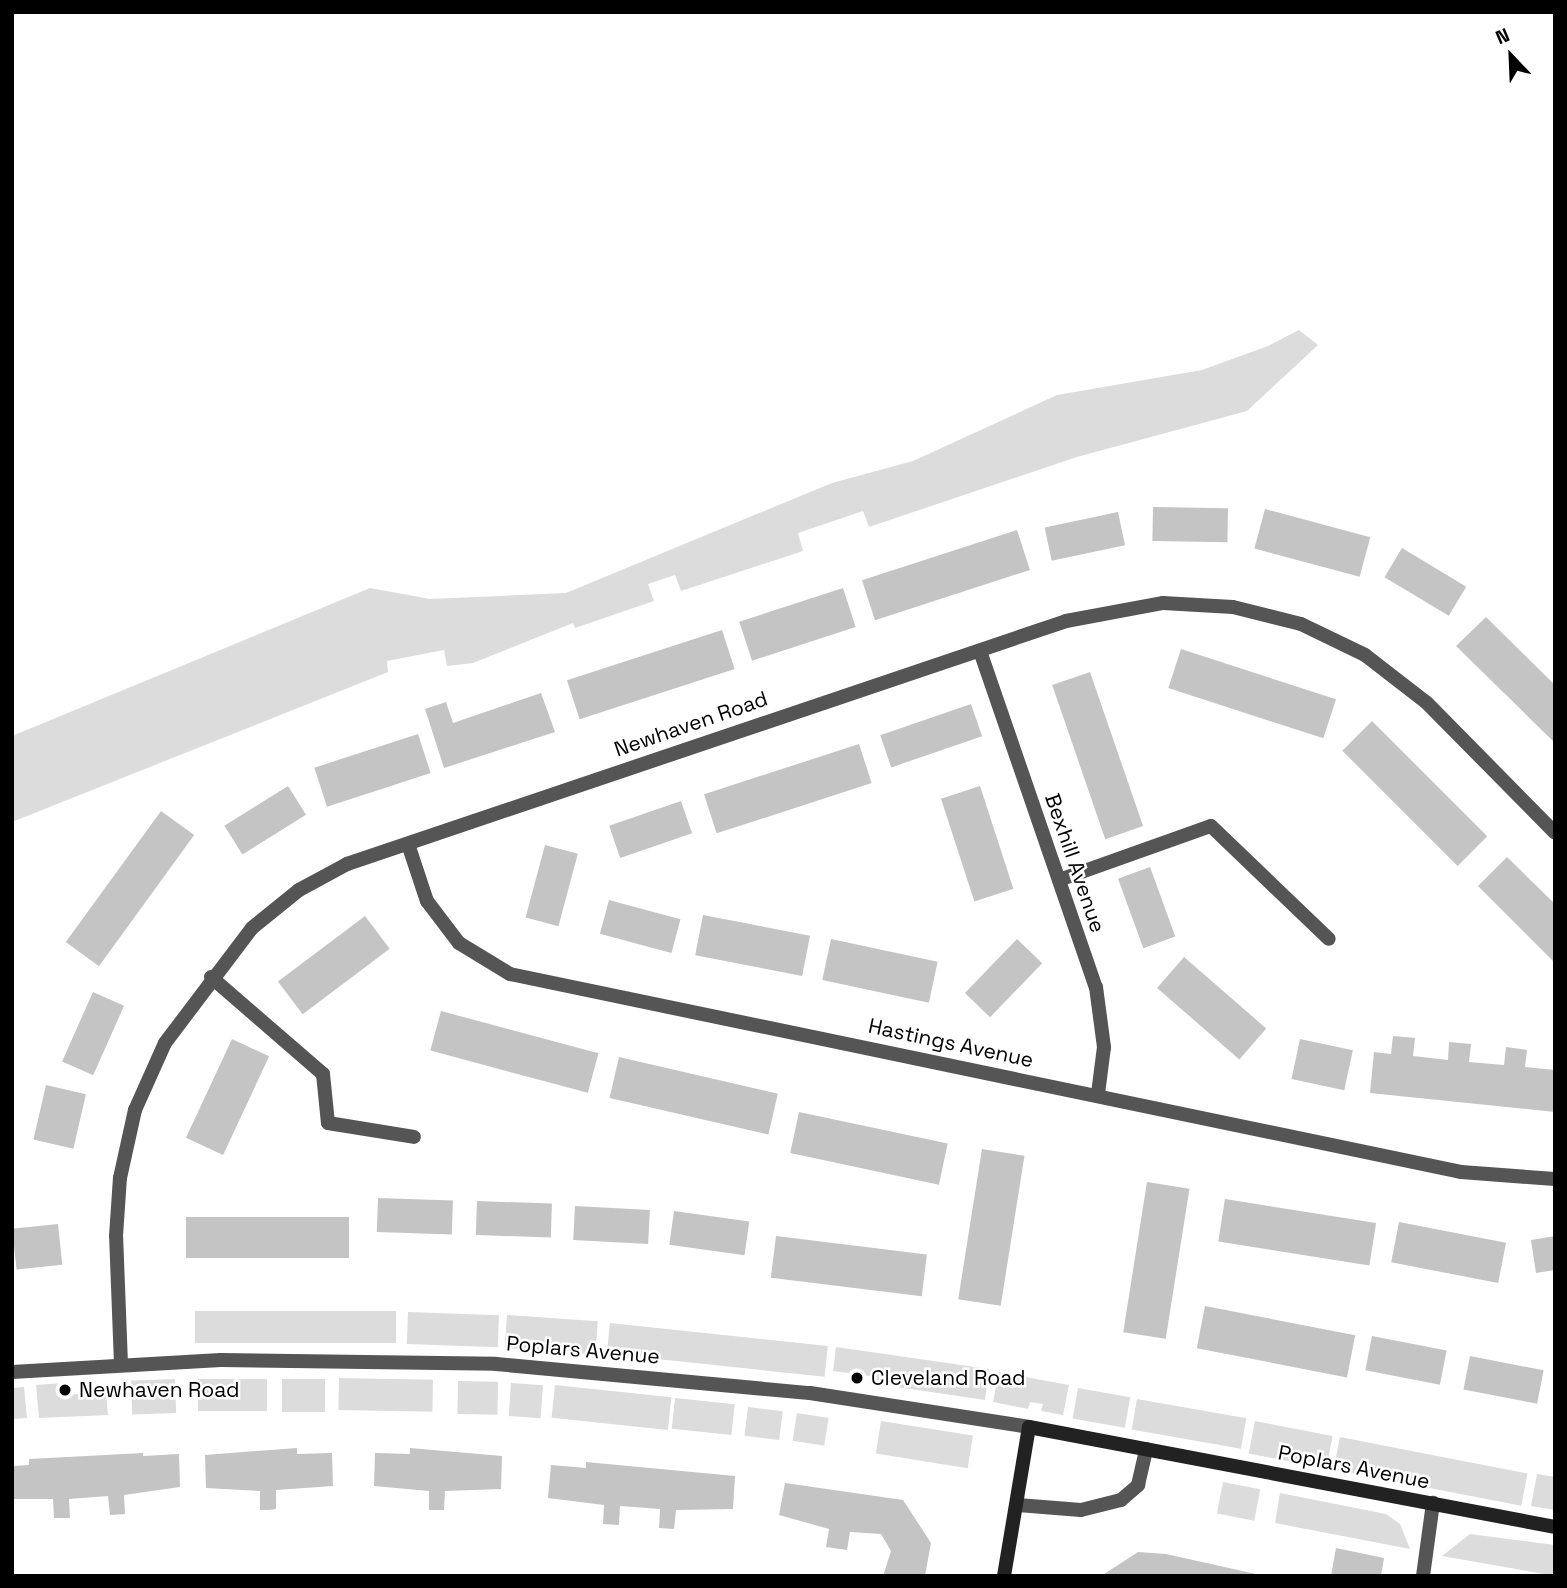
<!DOCTYPE html>
<html>
<head>
<meta charset="utf-8">
<style>
	body { margin:0 }
	#map { position:relative; width:1567px; height:1588px; overflow:hidden; background:#fff; font-family:"Space Grotesk",sans-serif }
	div>[style] { position:absolute }
	.green>* { inset:0; background:#dcdcdc; transform-origin:0 0 }
	.building>* { inset:0; background:#c4c4c4; transform-origin:0 0 }
	.lane>* { height:14px; margin:-7px; padding:0 7px; transform-origin:7px; border-radius:7px; background:#555 }
	.street>* { height:14px; margin:-7px; padding:0 7px; transform-origin:7px; border-radius:7px; background:#555 }
	.secondary>* { height:14px; margin:-7px; padding:0 7px; transform-origin:7px; border-radius:7px; background:#222 }
	.dots>* { width:19px; height:19px; translate:-50% -50%; box-sizing:border-box; border:4px solid #fff; border-radius:50% }
	span { translate:-50% -50%; white-space:nowrap; text-align:center; line-height:1.15; -webkit-text-stroke:5px #fff; paint-order:stroke }
	.street-label { font-size:21px; color:#000 }
	.poi-label { font-size:21px; color:#000 }
	.left { translate:0 -50%; text-align:left }
	.frame { position:absolute; inset:0; border:14px solid #000; pointer-events:none }
	.north { position:absolute; left:1476px; top:21px; width:70px; height:70px; -webkit-text-stroke:5px #fff; paint-order:stroke; rotate:337deg; font-size:19px; font-weight:700; line-height:28px; text-align:center; color:#000 }
	.north::after { content:''; display:block; margin:auto; width:24px; height:32px; background:#000; clip-path:polygon(50% 0,100% 100%,50% 72%,0 100%) }
</style>
</head>
<body>
<div id="map">
	<div class="green">
		<div style="clip-path:polygon(1299px 330px,1318px 345px,1247px 411px,1077px 457px,869px 527px,863px 511px,798px 533px,803px 551px,681px 591px,675px 575px,648px 584px,654px 601px,575px 628px,573px 623px,473px 663px,447px 666px,444px 650px,387px 661px,388px 672px,12px 822px,12px 736px,370px 588px,430px 599px,566px 593px,832px 483px,913px 461px,1057px 395px,1202px 370px,1268px 346px)"></div>
		<div style="left:396px;top:1311px;width:32px;height:201px;rotate:90deg"></div>
		<div style="left:408px;top:1312px;width:91px;height:32px;rotate:2deg"></div>
		<div style="left:507px;top:1315px;width:91px;height:33px;rotate:4deg"></div>
		<div style="left:610px;top:1323px;width:219px;height:31px;rotate:6deg"></div>
		<div style="clip-path:polygon(836px 1347px,989px 1369px,985px 1400px,870px 1383px,870px 1376px,833px 1371px)"></div>
		<div style="clip-path:polygon(999px 1372px,1069px 1385px,1063px 1415px,1041px 1411px,1043px 1404px,1030px 1402px,1028px 1409px,993px 1402px)"></div>
		<div style="left:339px;top:1378px;width:94px;height:32px;rotate:1deg"></div>
		<div style="left:175px;top:1379px;width:34px;height:44px;rotate:88deg"></div>
		<div style="left:267px;top:1379px;width:32px;height:69px;rotate:90deg"></div>
		<div style="left:282px;top:1379px;width:43px;height:33px"></div>
		<div style="left:458px;top:1381px;width:40px;height:33px;rotate:1deg"></div>
		<div style="clip-path:polygon(63px 1383px,65px 1395px,106px 1392px,108px 1415px,39px 1418px,36px 1385px)"></div>
		<div style="left:511px;top:1383px;width:32px;height:33px;rotate:4deg"></div>
		<div style="left:555px;top:1385px;width:117px;height:33px;rotate:6deg"></div>
		<div style="clip-path:polygon(24px 1387px,27px 1418px,12px 1419px,12px 1388px)"></div>
		<div style="left:1078px;top:1388px;width:53px;height:31px;rotate:10deg"></div>
		<div style="left:675px;top:1398px;width:60px;height:31px;rotate:6deg"></div>
		<div style="left:1137px;top:1399px;width:111px;height:31px;rotate:10deg"></div>
		<div style="left:748px;top:1407px;width:35px;height:29px;rotate:7deg"></div>
		<div style="left:797px;top:1413px;width:32px;height:28px;rotate:9deg"></div>
		<div style="left:881px;top:1421px;width:93px;height:33px;rotate:9deg"></div>
		<div style="left:1255px;top:1421px;width:79px;height:33px;rotate:11deg"></div>
		<div style="left:1340px;top:1437px;width:191px;height:33px;rotate:11deg"></div>
		<div style="clip-path:polygon(1537px 1474px,1555px 1477px,1555px 1510px,1531px 1506px)"></div>
		<div style="left:1223px;top:1482px;width:38px;height:32px;rotate:11deg"></div>
		<div style="clip-path:polygon(1280px 1493px,1386px 1514px,1400px 1524px,1410px 1549px,1275px 1523px)"></div>
		<div style="clip-path:polygon(1470px 1534px,1555px 1545px,1555px 1576px,1442px 1556px)"></div>
	</div>
	<div class="building">
		<div style="left:1153px;top:507px;width:75px;height:34px;rotate:1deg"></div>
		<div style="left:1265px;top:509px;width:109px;height:41px;rotate:15deg"></div>
		<div style="left:1118px;top:512px;width:34px;height:75px;rotate:78deg"></div>
		<div style="left:1017px;top:530px;width:42px;height:163px;rotate:72deg"></div>
		<div style="left:1402px;top:548px;width:75px;height:34px;rotate:31deg"></div>
		<div style="left:843px;top:588px;width:41px;height:109px;rotate:72deg"></div>
		<div style="clip-path:polygon(1486px 617px,1555px 685px,1555px 743px,1456px 646px)"></div>
		<div style="left:722px;top:630px;width:41px;height:163px;rotate:72deg"></div>
		<div style="left:1181px;top:649px;width:163px;height:41px;rotate:18deg"></div>
		<div style="left:1090px;top:672px;width:163px;height:40px;rotate:71deg"></div>
		<div style="clip-path:polygon(541px 693px,555px 732px,444px 768px,425px 709px,446px 702px,453px 723px)"></div>
		<div style="left:971px;top:704px;width:34px;height:96px;rotate:71deg"></div>
		<div style="left:1372px;top:721px;width:163px;height:42px;rotate:45deg"></div>
		<div style="left:418px;top:734px;width:41px;height:109px;rotate:72deg"></div>
		<div style="left:859px;top:744px;width:41px;height:163px;rotate:72deg"></div>
		<div style="left:288px;top:786px;width:34px;height:75px;rotate:58deg"></div>
		<div style="left:980px;top:786px;width:108px;height:41px;rotate:72deg"></div>
		<div style="left:681px;top:801px;width:34px;height:76px;rotate:71deg"></div>
		<div style="left:161px;top:811px;width:41px;height:162px;rotate:36deg"></div>
		<div style="left:545px;top:845px;width:34px;height:75px;rotate:15deg"></div>
		<div style="clip-path:polygon(1507px 857px,1555px 904px,1555px 963px,1478px 886px)"></div>
		<div style="left:1150px;top:867px;width:74px;height:34px;rotate:70deg"></div>
		<div style="left:609px;top:900px;width:74px;height:35px;rotate:15deg"></div>
		<div style="left:703px;top:915px;width:109px;height:41px;rotate:11deg"></div>
		<div style="left:365px;top:916px;width:41px;height:109px;rotate:53deg"></div>
		<div style="left:831px;top:939px;width:109px;height:42px;rotate:12deg"></div>
		<div style="left:1017px;top:939px;width:35px;height:75px;rotate:44deg"></div>
		<div style="left:1184px;top:957px;width:109px;height:41px;rotate:41deg"></div>
		<div style="left:93px;top:992px;width:34px;height:76px;rotate:24deg"></div>
		<div style="left:441px;top:1011px;width:163px;height:41px;rotate:15deg"></div>
		<div style="clip-path:polygon(1393px 1036px,1415px 1038px,1413px 1056px,1448px 1060px,1449px 1042px,1471px 1044px,1469px 1062px,1504px 1065px,1506px 1047px,1527px 1050px,1525px 1067px,1555px 1070px,1555px 1112px,1370px 1093px,1374px 1052px,1391px 1054px)"></div>
		<div style="left:232px;top:1039px;width:41px;height:109px;rotate:25deg"></div>
		<div style="left:1300px;top:1039px;width:54px;height:41px;rotate:12deg"></div>
		<div style="left:619px;top:1057px;width:163px;height:42px;rotate:13deg"></div>
		<div style="left:46px;top:1085px;width:41px;height:56px;rotate:13deg"></div>
		<div style="left:799px;top:1112px;width:152px;height:42px;rotate:12deg"></div>
		<div style="left:982px;top:1149px;width:43px;height:152px;rotate:9deg"></div>
		<div style="left:1147px;top:1182px;width:43px;height:152px;rotate:9deg"></div>
		<div style="left:378px;top:1198px;width:75px;height:34px;rotate:2deg"></div>
		<div style="left:1225px;top:1199px;width:153px;height:43px;rotate:9deg"></div>
		<div style="left:477px;top:1201px;width:75px;height:34px;rotate:2deg"></div>
		<div style="left:575px;top:1206px;width:75px;height:34px;rotate:3deg"></div>
		<div style="left:674px;top:1211px;width:76px;height:34px;rotate:8deg"></div>
		<div style="left:186px;top:1217px;width:163px;height:41px"></div>
		<div style="left:1399px;top:1222px;width:109px;height:41px;rotate:11deg"></div>
		<div style="left:58px;top:1224px;width:41px;height:46px;rotate:84deg"></div>
		<div style="left:776px;top:1236px;width:152px;height:42px;rotate:7deg"></div>
		<div style="clip-path:polygon(1555px 1236px,1555px 1270px,1536px 1273px,1531px 1240px)"></div>
		<div style="left:1205px;top:1306px;width:153px;height:43px;rotate:11deg"></div>
		<div style="left:1372px;top:1336px;width:76px;height:35px;rotate:11deg"></div>
		<div style="left:1470px;top:1356px;width:75px;height:34px;rotate:11deg"></div>
		<div style="clip-path:polygon(297px 1448px,297px 1454px,332px 1453px,333px 1486px,276px 1490px,276px 1509px,269px 1510px,260px 1510px,260px 1491px,206px 1488px,205px 1455px)"></div>
		<div style="clip-path:polygon(410px 1448px,502px 1456px,501px 1489px,445px 1491px,444px 1510px,429px 1510px,429px 1491px,374px 1486px,375px 1453px,410px 1454px)"></div>
		<div style="clip-path:polygon(143px 1453px,143px 1456px,179px 1454px,180px 1487px,124px 1495px,125px 1514px,110px 1515px,108px 1496px,69px 1499px,70px 1518px,54px 1518px,53px 1499px,12px 1499px,12px 1466px,29px 1465px,29px 1459px)"></div>
		<div style="clip-path:polygon(586px 1462px,735px 1476px,733px 1509px,676px 1510px,674px 1529px,659px 1528px,660px 1509px,620px 1506px,619px 1525px,603px 1524px,604px 1505px,548px 1498px,551px 1465px,586px 1468px)"></div>
		<div style="clip-path:polygon(785px 1483px,903px 1500px,931px 1543px,925px 1576px,883px 1576px,891px 1551px,881px 1534px,850px 1532px,847px 1550px,826px 1547px,829px 1529px,779px 1515px)"></div>
		<div style="clip-path:polygon(1336px 1548px,1384px 1558px,1381px 1576px,1331px 1576px)"></div>
		<div style="clip-path:polygon(1138px 1552px,1166px 1554px,1265px 1576px,1101px 1576px)"></div>
	</div>
	<div class="lane">
		<div style="left:1059px;top:880px;width:161px;rotate:-19.6deg"></div>
		<div style="left:1211px;top:826px;width:163px;rotate:43.8deg"></div>
		<div style="left:211px;top:977px;width:148px;rotate:40.9deg"></div>
		<div style="left:323px;top:1074px;width:49px;rotate:84.2deg"></div>
		<div style="left:328px;top:1123px;width:87px;rotate:9.2deg"></div>
	</div>
	<div class="street">
		<div style="left:980px;top:651px;width:355px;rotate:71deg"></div>
		<div style="left:1096px;top:987px;width:61px;rotate:82.4deg"></div>
		<div style="left:1104px;top:1047px;width:47px;rotate:97.3deg"></div>
		<div style="left:408px;top:844px;width:60px;rotate:71.6deg"></div>
		<div style="left:427px;top:901px;width:53px;rotate:52.7deg"></div>
		<div style="left:459px;top:943px;width:60px;rotate:31.3deg"></div>
		<div style="left:510px;top:974px;width:971px;rotate:11.76deg"></div>
		<div style="left:1461px;top:1172px;width:94px;rotate:4.3deg"></div>
		<div style="left:121px;top:1364px;width:128px;rotate:-92.2deg"></div>
		<div style="left:116px;top:1236px;width:58px;rotate:-86.1deg"></div>
		<div style="left:120px;top:1178px;width:70px;rotate:-77.6deg"></div>
		<div style="left:135px;top:1110px;width:73px;rotate:-65.9deg"></div>
		<div style="left:165px;top:1043px;width:144px;rotate:-52.9deg"></div>
		<div style="left:252px;top:928px;width:60px;rotate:-39deg"></div>
		<div style="left:299px;top:890px;width:55px;rotate:-28.4deg"></div>
		<div style="left:347px;top:864px;width:759px;rotate:-18.67deg"></div>
		<div style="left:1066px;top:621px;width:99px;rotate:-10.5deg"></div>
		<div style="left:1163px;top:603px;width:70px;rotate:3.3deg"></div>
		<div style="left:1233px;top:607px;width:70px;rotate:14deg"></div>
		<div style="left:1301px;top:624px;width:71px;rotate:25.8deg"></div>
		<div style="left:1365px;top:655px;width:78px;rotate:37.7deg"></div>
		<div style="left:1427px;top:703px;width:182px;rotate:45.4deg"></div>
		<div style="left:12px;top:1372px;width:209px;rotate:-3.3deg"></div>
		<div style="left:221px;top:1360px;width:275px;rotate:0.8deg"></div>
		<div style="left:496px;top:1364px;width:315px;rotate:5.3deg"></div>
		<div style="left:810px;top:1393px;width:222px;rotate:8.8deg"></div>
		<div style="left:1018px;top:1505px;width:63px;rotate:4.5deg"></div>
		<div style="left:1081px;top:1510px;width:41px;rotate:-14deg"></div>
		<div style="left:1121px;top:1500px;width:23px;rotate:-41deg"></div>
		<div style="left:1138px;top:1485px;width:37px;rotate:-77deg"></div>
		<div style="left:1423px;top:1576px;width:74px;rotate:-82.2deg"></div>
	</div>
	<div class="secondary">
		<div style="left:1004px;top:1576px;width:151px;rotate:-80.5deg"></div>
		<div style="left:1029px;top:1427px;width:535px;rotate:10.76deg"></div>
	</div>
	<div class="dots">
		<div style="left:857px;top:1378px;background:#000"></div>
		<div style="left:65px;top:1390px;background:#000"></div>
	</div>
	<div class="street-label">
		<span style="left:691px;top:724px;rotate:-19deg">Newhaven Road</span>
		<span style="left:1075px;top:863px;rotate:71deg">Bexhill Avenue</span>
		<span style="left:951px;top:1043px;rotate:12deg">Hastings Avenue</span>
		<span style="left:583px;top:1350px;rotate:5deg">Poplars Avenue</span>
		<span style="left:1354px;top:1467px;rotate:11deg">Poplars Avenue</span>
	</div>
	<div class="poi-label">
		<span class="left" style="left:871px;top:1378px">Cleveland Road</span>
		<span class="left" style="left:79px;top:1390px">Newhaven Road</span>
	</div>
	<div class="frame"></div>
	<div class="north">N</div>
</div>
</body>
</html>
